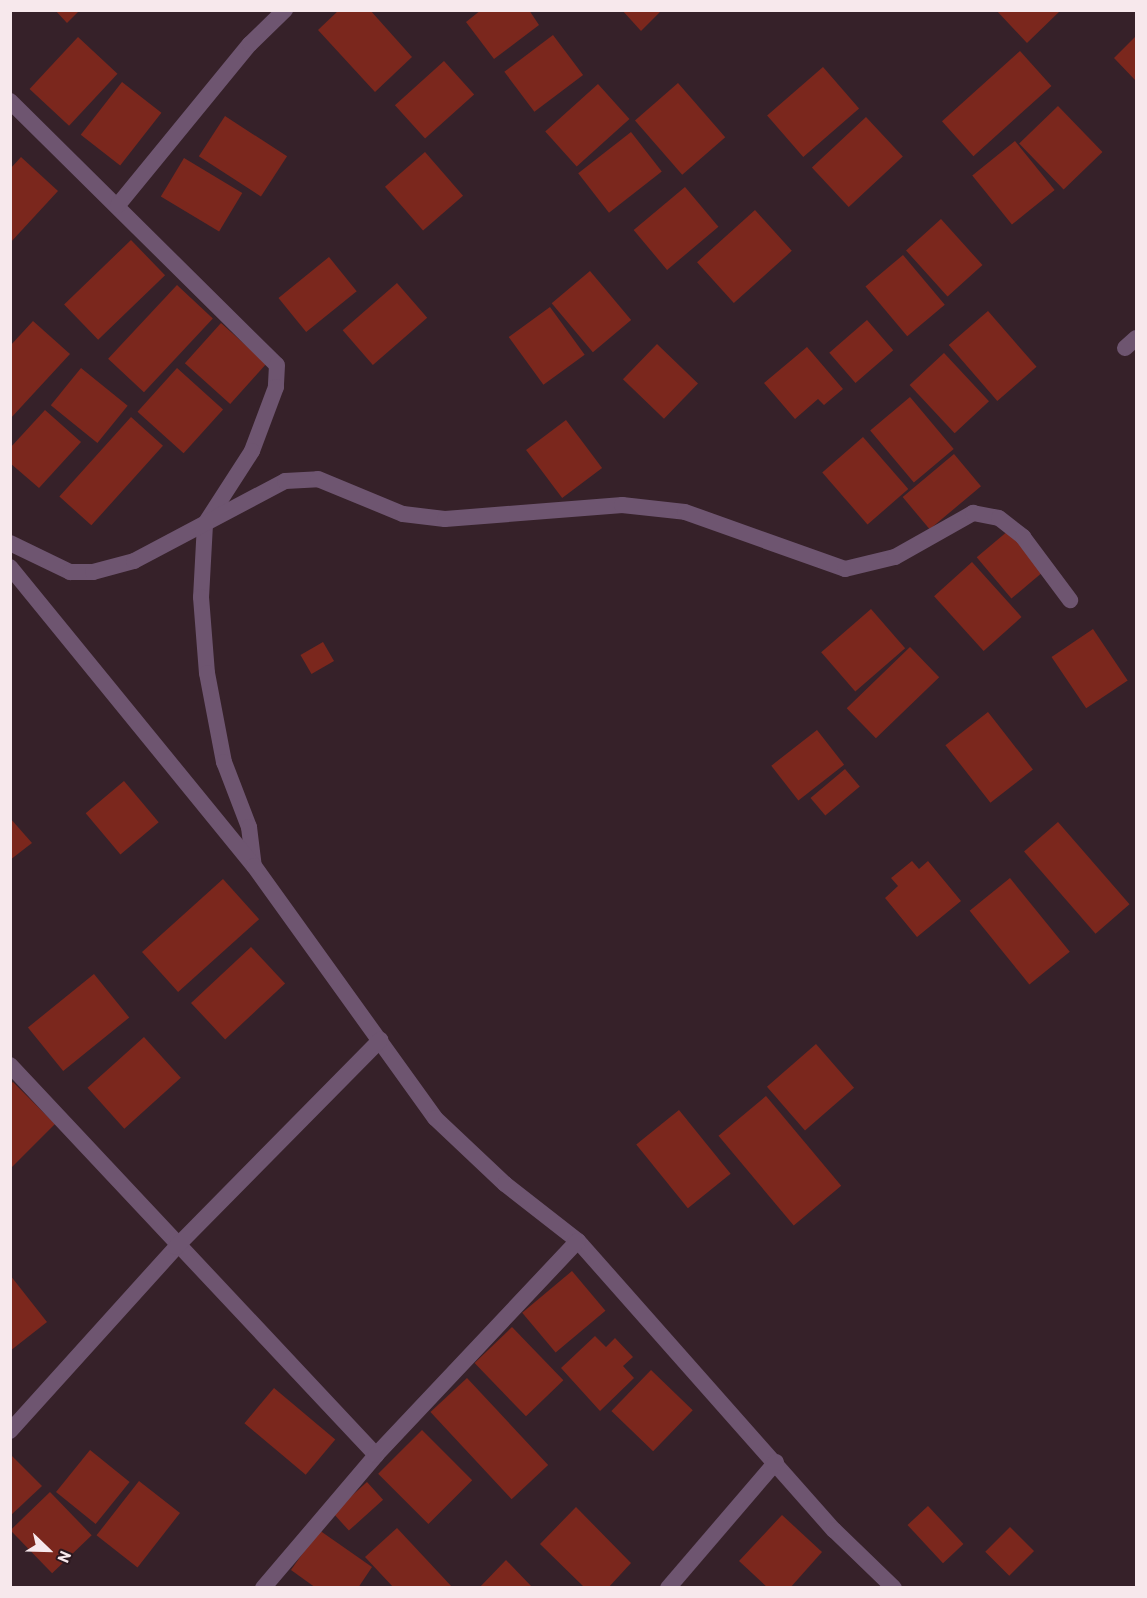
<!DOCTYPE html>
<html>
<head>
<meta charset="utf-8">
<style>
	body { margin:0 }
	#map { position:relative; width:1147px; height:1598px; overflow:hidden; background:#362129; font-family:Barlow,sans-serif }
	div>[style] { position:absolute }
	.building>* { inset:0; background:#7b271d; transform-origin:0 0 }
	.minor>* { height:16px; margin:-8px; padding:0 8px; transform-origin:8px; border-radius:8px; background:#6e5570 }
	span { translate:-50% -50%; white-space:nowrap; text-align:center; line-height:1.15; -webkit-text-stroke:6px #2c181f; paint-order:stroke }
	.frame { position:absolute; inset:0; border:12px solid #f7e8ec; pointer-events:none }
	.north { position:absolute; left:18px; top:1520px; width:60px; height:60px; -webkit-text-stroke:4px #2c181f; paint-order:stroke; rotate:113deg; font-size:16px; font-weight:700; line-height:24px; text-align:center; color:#f7e8ec }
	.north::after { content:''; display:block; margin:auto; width:21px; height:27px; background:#f7e8ec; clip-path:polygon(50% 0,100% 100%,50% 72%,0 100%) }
</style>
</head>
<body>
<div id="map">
	<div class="building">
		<div style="clip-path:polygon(55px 10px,80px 10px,67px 23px)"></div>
		<div style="clip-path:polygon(339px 10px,370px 10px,412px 57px,375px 92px,318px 30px)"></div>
		<div style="clip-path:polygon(481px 10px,529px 10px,539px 25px,494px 59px,466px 22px)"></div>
		<div style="clip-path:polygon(622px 10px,662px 10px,641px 31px)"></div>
		<div style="clip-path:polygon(996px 10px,1061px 10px,1027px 43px)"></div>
		<div style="left:553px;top:35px;width:50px;height:61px;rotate:53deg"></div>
		<div style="clip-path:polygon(1136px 36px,1136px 81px,1114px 58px)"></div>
		<div style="left:78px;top:37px;width:54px;height:71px;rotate:43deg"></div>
		<div style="left:1020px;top:51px;width:47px;height:105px;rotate:48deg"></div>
		<div style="left:444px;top:61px;width:45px;height:66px;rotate:48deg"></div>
		<div style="left:823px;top:67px;width:55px;height:74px;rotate:49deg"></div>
		<div style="left:122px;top:82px;width:50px;height:67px;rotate:38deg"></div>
		<div style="left:678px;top:83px;width:72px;height:57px;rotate:49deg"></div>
		<div style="left:598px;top:84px;width:47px;height:71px;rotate:48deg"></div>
		<div style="left:1058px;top:106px;width:64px;height:54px;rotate:46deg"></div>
		<div style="left:225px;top:116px;width:74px;height:48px;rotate:33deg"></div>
		<div style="left:866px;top:117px;width:54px;height:74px;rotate:47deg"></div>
		<div style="left:631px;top:132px;width:50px;height:67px;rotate:52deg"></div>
		<div style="left:1015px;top:141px;width:63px;height:55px;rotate:51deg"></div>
		<div style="left:425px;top:152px;width:58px;height:53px;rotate:49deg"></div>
		<div style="clip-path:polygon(21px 157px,58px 191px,10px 243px,10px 169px)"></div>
		<div style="left:184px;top:158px;width:68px;height:45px;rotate:31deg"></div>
		<div style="left:685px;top:187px;width:52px;height:67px;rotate:50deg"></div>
		<div style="left:755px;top:210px;width:55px;height:78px;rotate:48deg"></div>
		<div style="left:941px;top:219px;width:62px;height:47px;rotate:48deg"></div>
		<div style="left:131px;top:240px;width:49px;height:93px;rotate:46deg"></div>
		<div style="left:903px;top:255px;width:65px;height:49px;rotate:50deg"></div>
		<div style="left:329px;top:257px;width:44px;height:65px;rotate:51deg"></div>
		<div style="left:590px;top:271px;width:64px;height:50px;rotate:50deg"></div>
		<div style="left:397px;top:283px;width:46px;height:72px;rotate:49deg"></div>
		<div style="left:177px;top:285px;width:49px;height:101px;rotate:43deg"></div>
		<div style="left:550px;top:307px;width:59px;height:51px;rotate:54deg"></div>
		<div style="left:988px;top:311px;width:74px;height:52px;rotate:49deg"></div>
		<div style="left:867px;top:320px;width:40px;height:50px;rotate:49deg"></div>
		<div style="clip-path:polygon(33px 321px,70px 354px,10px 419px,10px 346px)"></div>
		<div style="left:221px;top:323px;width:61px;height:54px;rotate:42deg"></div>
		<div style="left:657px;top:344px;width:57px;height:49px;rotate:44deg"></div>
		<div style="clip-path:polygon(807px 347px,843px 389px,824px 405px,818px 399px,795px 419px,764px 383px)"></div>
		<div style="left:944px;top:353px;width:66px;height:47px;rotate:47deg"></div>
		<div style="left:81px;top:368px;width:60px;height:48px;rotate:39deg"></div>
		<div style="left:177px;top:368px;width:62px;height:59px;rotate:42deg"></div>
		<div style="left:910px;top:397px;width:68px;height:52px;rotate:50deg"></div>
		<div style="clip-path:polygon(45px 410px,81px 442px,39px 488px,10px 463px,10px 448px)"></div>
		<div style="left:131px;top:417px;width:43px;height:107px;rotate:42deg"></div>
		<div style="left:566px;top:420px;width:60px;height:50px;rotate:53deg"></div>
		<div style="left:863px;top:437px;width:69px;height:54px;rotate:49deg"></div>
		<div style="left:954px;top:454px;width:42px;height:67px;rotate:50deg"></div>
		<div style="left:1015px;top:525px;width:54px;height:50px;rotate:50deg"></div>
		<div style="left:972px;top:562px;width:74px;height:51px;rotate:48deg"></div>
		<div style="left:871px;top:609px;width:52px;height:66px;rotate:49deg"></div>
		<div style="left:1093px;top:629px;width:62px;height:50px;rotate:56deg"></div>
		<div style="left:323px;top:642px;width:22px;height:26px;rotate:60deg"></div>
		<div style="left:910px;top:647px;width:42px;height:88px;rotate:46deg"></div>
		<div style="left:988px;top:712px;width:73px;height:54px;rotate:52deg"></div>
		<div style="left:817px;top:730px;width:44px;height:58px;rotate:52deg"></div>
		<div style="left:845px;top:769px;width:23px;height:45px;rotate:50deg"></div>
		<div style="left:124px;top:781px;width:54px;height:50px;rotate:50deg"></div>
		<div style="clip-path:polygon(10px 818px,32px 843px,10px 860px)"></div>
		<div style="left:1058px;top:822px;width:109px;height:45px;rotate:49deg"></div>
		<div style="clip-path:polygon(912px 861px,919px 869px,928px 861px,961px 901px,917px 937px,885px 898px,898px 886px,891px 878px)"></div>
		<div style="left:1010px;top:878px;width:95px;height:52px;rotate:51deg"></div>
		<div style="left:223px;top:879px;width:54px;height:109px;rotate:48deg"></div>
		<div style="left:251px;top:947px;width:50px;height:82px;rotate:47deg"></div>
		<div style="left:94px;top:974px;width:56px;height:85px;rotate:51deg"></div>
		<div style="left:144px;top:1037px;width:55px;height:76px;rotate:48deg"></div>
		<div style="left:816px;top:1044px;width:58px;height:65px;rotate:49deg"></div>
		<div style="clip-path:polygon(13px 1082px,55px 1124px,10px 1169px,10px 1084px)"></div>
		<div style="left:766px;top:1096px;width:117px;height:62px;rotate:50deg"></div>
		<div style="left:679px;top:1110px;width:82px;height:55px;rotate:51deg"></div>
		<div style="left:572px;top:1271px;width:52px;height:65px;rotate:50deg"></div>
		<div style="clip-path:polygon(10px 1275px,47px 1322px,10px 1351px)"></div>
		<div style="left:512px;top:1327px;width:74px;height:52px;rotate:46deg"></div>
		<div style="clip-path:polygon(595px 1336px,606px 1347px,615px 1338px,633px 1357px,623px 1366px,634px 1378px,600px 1411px,561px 1368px)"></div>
		<div style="left:651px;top:1370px;width:58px;height:57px;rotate:44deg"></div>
		<div style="left:467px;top:1378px;width:119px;height:50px;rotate:47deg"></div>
		<div style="left:274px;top:1388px;width:80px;height:46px;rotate:40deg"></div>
		<div style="left:422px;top:1430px;width:71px;height:62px;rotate:45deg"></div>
		<div style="left:90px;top:1450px;width:51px;height:54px;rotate:39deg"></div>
		<div style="clip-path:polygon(10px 1454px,42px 1486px,10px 1516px)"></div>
		<div style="left:139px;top:1481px;width:52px;height:69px;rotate:38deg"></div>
		<div style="left:367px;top:1482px;width:24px;height:46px;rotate:48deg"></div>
		<div style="left:50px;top:1492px;width:60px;height:55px;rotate:46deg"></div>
		<div style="left:928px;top:1506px;width:52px;height:28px;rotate:47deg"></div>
		<div style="clip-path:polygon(576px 1507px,631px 1563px,608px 1588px,585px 1588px,540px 1544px)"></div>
		<div style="clip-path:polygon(782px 1515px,822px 1552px,790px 1588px,768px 1588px,739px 1561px)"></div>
		<div style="left:1010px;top:1527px;width:34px;height:35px;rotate:45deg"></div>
		<div style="clip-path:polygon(397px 1528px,453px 1588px,394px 1588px,365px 1557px)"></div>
		<div style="clip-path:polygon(319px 1530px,372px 1567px,358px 1588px,316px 1588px,291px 1570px)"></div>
		<div style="clip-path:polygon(506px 1560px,533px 1588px,479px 1588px)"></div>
	</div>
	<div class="minor">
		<div style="left:10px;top:101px;width:375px;rotate:44.7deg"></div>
		<div style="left:277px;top:365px;width:22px;rotate:93deg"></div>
		<div style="left:276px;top:387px;width:68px;rotate:110.6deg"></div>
		<div style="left:252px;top:451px;width:87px;rotate:122.8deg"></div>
		<div style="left:205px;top:524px;width:73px;rotate:93.1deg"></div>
		<div style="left:201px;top:597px;width:76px;rotate:85.5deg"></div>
		<div style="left:207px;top:673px;width:91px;rotate:79.2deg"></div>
		<div style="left:224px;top:762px;width:70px;rotate:69deg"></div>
		<div style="left:249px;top:827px;width:38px;rotate:83deg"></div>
		<div style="left:118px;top:205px;width:208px;rotate:-50.7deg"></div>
		<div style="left:250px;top:44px;width:49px;rotate:-44.2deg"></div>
		<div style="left:1125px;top:348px;width:15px;rotate:-42deg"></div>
		<div style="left:10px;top:543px;width:67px;rotate:25.8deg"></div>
		<div style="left:70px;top:572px;width:23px"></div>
		<div style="left:93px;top:572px;width:42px;rotate:-15deg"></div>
		<div style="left:134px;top:561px;width:171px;rotate:-27.9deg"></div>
		<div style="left:285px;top:481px;width:33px;rotate:-3deg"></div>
		<div style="left:318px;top:479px;width:92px;rotate:22.4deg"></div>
		<div style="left:403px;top:514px;width:42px;rotate:6.8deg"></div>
		<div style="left:445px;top:519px;width:178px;rotate:-4.5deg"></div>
		<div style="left:622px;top:505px;width:63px;rotate:6.3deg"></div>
		<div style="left:685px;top:512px;width:170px;rotate:19.6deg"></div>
		<div style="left:845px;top:569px;width:51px;rotate:-13.5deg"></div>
		<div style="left:895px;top:557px;width:90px;rotate:-29.4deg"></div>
		<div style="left:973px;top:513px;width:26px;rotate:11deg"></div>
		<div style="left:999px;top:518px;width:31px;rotate:38deg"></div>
		<div style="left:1023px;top:537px;width:79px;rotate:53.3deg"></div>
		<div style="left:10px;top:567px;width:386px;rotate:50.8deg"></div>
		<div style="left:254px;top:866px;width:310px;rotate:54.3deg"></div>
		<div style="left:435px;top:1118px;width:96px;rotate:43.3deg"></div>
		<div style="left:505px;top:1184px;width:93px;rotate:38deg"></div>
		<div style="left:578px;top:1241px;width:386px;rotate:48.5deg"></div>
		<div style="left:834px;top:1530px;width:83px;rotate:44deg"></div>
		<div style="left:10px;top:1065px;width:535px;rotate:46.82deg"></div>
		<div style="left:10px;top:1431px;width:248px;rotate:-47.9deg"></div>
		<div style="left:176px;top:1247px;width:291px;rotate:-45.4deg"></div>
		<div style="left:263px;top:1588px;width:175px;rotate:-49.6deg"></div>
		<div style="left:376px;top:1455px;width:294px;rotate:-46.7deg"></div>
		<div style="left:668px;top:1588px;width:166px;rotate:-49.4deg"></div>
	</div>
	<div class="frame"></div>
	<div class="north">N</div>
</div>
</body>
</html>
